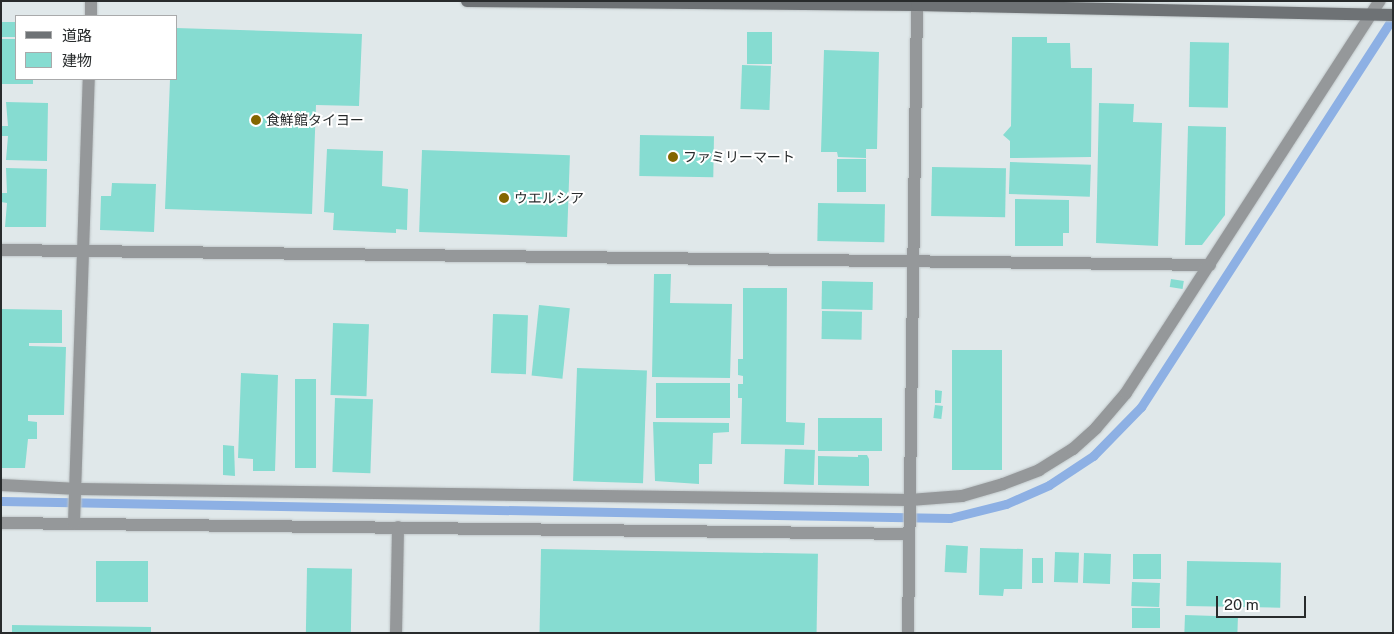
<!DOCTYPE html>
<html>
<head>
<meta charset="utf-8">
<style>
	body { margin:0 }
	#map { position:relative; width:1394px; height:634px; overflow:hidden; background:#e0e8ea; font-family:"Public Sans","Noto Sans JP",sans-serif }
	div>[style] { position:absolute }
	.stream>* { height:9px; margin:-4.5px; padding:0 4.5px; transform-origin:4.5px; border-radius:4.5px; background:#8db0e4 }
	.building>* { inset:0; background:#86dcd1; transform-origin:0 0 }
	.roads { filter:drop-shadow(0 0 1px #bfc6c8) drop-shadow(0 0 1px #bfc6c8) }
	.street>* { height:12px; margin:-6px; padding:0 6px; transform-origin:6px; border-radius:6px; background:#95989a }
	.secondary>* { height:12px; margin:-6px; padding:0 6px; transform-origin:6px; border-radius:6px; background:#6e7275 }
	.dots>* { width:14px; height:14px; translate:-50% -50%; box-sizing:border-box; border:2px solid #fff; border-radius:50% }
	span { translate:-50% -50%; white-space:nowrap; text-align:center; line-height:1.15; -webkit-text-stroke:4px #fff; paint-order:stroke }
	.poi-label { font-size:14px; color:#282b2c }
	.left { translate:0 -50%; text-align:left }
	.frame { position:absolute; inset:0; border:2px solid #282b2c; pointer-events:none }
	.legend { position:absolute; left:15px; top:15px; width:162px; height:65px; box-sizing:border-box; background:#fff; border:1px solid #a9aaab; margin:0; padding:6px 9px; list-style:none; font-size:15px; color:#282b2c }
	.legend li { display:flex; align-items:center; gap:10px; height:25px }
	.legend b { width:25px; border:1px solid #a9aaab }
	.scale { position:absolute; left:1216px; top:596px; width:90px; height:22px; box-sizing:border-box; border:2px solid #282b2c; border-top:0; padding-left:6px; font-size:15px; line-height:18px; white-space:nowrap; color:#282b2c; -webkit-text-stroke:4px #fff; paint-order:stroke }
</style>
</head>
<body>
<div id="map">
	<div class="stream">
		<div style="left:1px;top:501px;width:949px;rotate:1.03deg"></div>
		<div style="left:950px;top:518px;width:58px;rotate:-14deg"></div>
		<div style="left:1006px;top:504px;width:47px;rotate:-23.8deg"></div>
		<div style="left:1049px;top:485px;width:53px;rotate:-33.4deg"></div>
		<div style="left:1093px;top:456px;width:69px;rotate:-45.6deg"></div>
		<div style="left:1141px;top:407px;width:463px;rotate:-57.1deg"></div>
	</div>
	<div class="building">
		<div style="left:1px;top:22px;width:15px;height:15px"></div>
		<div style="clip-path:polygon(176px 28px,362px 34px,359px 106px,316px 105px,312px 214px,165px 209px,170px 79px,176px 79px)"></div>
		<div style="left:747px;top:32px;width:25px;height:32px"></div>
		<div style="clip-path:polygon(1012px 37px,1047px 37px,1047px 43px,1070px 43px,1071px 68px,1092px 68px,1091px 157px,1010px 158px,1010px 141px,1003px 135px,1011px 126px)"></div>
		<div style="clip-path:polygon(1px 39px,16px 39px,16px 79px,33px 79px,33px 84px,1px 84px)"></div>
		<div style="left:1190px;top:42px;width:39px;height:65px;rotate:1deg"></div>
		<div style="clip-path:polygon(824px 50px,879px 52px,877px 149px,866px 149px,866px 158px,838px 157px,837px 152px,821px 152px)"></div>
		<div style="left:742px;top:65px;width:29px;height:44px;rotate:2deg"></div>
		<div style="clip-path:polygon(6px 102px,48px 103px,47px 161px,6px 160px,8px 136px,2px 136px,2px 126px,8px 126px)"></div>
		<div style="clip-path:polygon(1099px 103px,1134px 104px,1133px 122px,1162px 123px,1158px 246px,1096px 243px)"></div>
		<div style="clip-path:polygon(1188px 126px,1226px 127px,1225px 215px,1202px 245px,1185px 245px)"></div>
		<div style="left:640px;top:135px;width:74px;height:41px;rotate:1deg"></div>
		<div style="clip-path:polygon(327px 149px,383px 151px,382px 186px,408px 189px,407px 230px,396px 229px,396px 233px,333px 230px,334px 213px,324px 212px)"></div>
		<div style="left:422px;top:150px;width:148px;height:82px;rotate:2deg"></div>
		<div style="left:837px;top:159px;width:29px;height:33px"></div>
		<div style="left:1010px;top:162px;width:81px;height:32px;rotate:2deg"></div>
		<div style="left:932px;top:167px;width:74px;height:49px;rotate:1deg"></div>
		<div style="clip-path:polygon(6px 168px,47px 169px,46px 227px,5px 227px,7px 203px,1px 202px,1px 193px,7px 193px)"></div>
		<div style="clip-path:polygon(112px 183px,156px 184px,154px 232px,100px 230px,101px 196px,111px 196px)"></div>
		<div style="clip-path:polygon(1015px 199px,1069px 200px,1069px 233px,1063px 233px,1063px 246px,1015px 246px)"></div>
		<div style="left:818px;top:203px;width:67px;height:38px;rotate:1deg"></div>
		<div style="clip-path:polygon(654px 274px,671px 274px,670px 303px,732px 304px,730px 378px,652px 377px)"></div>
		<div style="left:1171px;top:279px;width:13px;height:8px;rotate:9deg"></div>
		<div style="left:822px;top:281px;width:51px;height:28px;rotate:1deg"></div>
		<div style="clip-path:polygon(743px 288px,787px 288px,786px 422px,805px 423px,804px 445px,741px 444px,742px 398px,738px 398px,738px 384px,743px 384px,743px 376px,738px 375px,738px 359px,743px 359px)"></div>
		<div style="left:539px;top:305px;width:31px;height:71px;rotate:6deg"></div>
		<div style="clip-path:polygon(1px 309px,62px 310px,62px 343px,29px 343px,29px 346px,66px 347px,64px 415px,28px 415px,28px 421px,37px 422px,37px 439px,28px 439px,25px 468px,1px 468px)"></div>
		<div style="left:822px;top:311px;width:40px;height:28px;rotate:1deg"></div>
		<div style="left:493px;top:314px;width:35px;height:59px;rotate:2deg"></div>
		<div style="left:333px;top:323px;width:36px;height:72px;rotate:2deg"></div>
		<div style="left:952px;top:350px;width:50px;height:120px"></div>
		<div style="left:577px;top:368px;width:70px;height:113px;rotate:2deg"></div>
		<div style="clip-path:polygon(241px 373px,278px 375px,275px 471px,253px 471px,253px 459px,238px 458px)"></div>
		<div style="left:295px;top:379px;width:21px;height:89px"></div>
		<div style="left:656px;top:383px;width:74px;height:35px"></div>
		<div style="clip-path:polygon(935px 390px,942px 391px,941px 403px,935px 403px)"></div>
		<div style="left:335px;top:398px;width:38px;height:74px;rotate:2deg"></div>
		<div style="left:935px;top:405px;width:8px;height:13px;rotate:7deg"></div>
		<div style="left:818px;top:418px;width:64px;height:33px"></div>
		<div style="clip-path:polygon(653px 422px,729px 423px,729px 432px,713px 433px,712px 464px,699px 464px,699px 484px,655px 481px)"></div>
		<div style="clip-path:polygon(223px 445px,234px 446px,235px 476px,223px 475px)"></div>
		<div style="left:785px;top:449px;width:30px;height:35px;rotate:2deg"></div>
		<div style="clip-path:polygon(858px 455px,867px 455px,869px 459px,869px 486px,818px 485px,818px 456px,858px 457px)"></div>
		<div style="left:946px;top:545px;width:22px;height:27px;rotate:3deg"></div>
		<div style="clip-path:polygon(980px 548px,1023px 549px,1022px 589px,1004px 589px,1003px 596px,979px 595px)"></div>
		<div style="left:541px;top:549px;width:277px;height:84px;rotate:1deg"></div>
		<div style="left:1055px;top:552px;width:24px;height:30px;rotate:2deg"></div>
		<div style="left:1084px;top:553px;width:27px;height:30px;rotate:2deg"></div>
		<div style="left:1133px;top:554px;width:28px;height:25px"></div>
		<div style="left:1032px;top:558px;width:11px;height:25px"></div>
		<div style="left:96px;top:561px;width:52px;height:41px"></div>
		<div style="left:1187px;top:561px;width:94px;height:45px;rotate:1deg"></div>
		<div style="left:307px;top:568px;width:45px;height:65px;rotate:1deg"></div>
		<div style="left:1132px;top:582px;width:28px;height:24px;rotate:2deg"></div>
		<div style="left:1132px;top:608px;width:28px;height:20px"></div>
		<div style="left:1185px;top:615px;width:53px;height:18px;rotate:2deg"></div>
		<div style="clip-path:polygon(12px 625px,151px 627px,151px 633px,12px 633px)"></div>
	</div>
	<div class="roads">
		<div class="street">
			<div style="left:91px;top:16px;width:15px;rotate:-90deg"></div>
			<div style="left:1px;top:250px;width:1209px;rotate:0.71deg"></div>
			<div style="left:1px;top:485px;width:77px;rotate:3deg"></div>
			<div style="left:78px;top:489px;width:832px;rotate:0.76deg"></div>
			<div style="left:910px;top:500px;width:52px;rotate:-4.4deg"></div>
			<div style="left:962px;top:496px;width:43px;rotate:-16.3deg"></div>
			<div style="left:1003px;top:484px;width:39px;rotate:-21deg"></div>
			<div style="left:1039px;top:470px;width:40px;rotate:-32deg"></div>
			<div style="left:1073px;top:449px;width:31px;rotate:-42deg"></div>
			<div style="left:1096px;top:428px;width:46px;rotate:-49.4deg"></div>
			<div style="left:1126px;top:393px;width:467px;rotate:-57.1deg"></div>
			<div style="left:1px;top:523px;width:907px;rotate:0.69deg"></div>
			<div style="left:74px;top:523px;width:444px;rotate:-88.1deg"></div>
			<div style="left:396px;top:633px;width:106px;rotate:-88.9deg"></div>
			<div style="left:908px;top:633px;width:632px;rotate:-89.18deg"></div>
		</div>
		<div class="secondary">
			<div style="left:467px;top:1px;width:450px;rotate:0.5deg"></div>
			<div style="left:917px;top:5px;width:476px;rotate:1.2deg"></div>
		</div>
	</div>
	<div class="dots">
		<div style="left:256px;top:120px;background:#846600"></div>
		<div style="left:673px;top:157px;background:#846600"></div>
		<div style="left:504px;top:198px;background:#846600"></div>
	</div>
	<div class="poi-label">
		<span class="left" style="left:266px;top:120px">食鮮館タイヨー</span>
		<span class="left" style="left:683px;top:157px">ファミリーマート</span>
		<span class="left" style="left:514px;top:198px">ウエルシア</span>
	</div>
	<div class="frame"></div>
	<ul class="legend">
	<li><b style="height:6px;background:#6e7275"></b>道路</li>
	<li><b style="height:14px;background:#86dcd1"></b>建物</li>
	</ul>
	<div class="scale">20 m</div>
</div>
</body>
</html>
